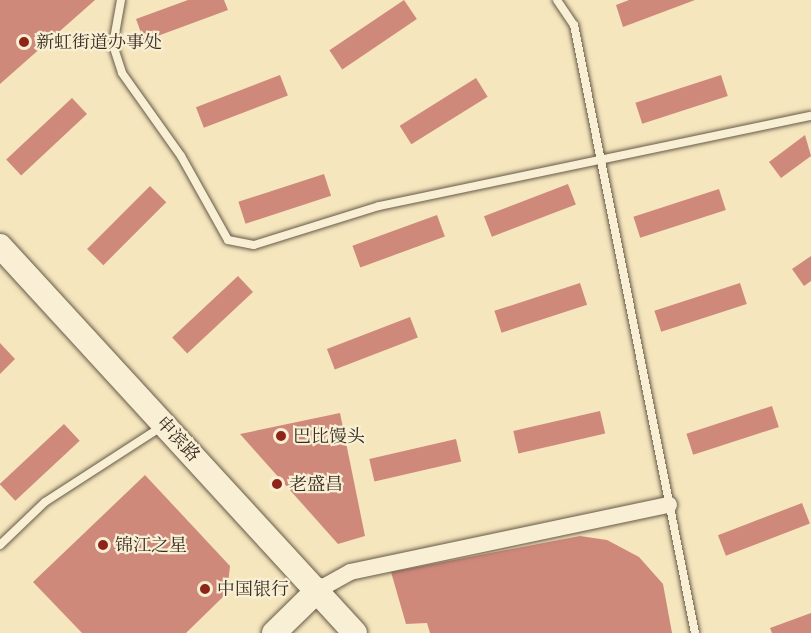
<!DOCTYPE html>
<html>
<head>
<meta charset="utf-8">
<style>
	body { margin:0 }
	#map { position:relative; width:811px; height:633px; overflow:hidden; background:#f5e6bd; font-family:"IM FELL Great Primer","Noto Serif SC",serif }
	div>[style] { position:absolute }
	.building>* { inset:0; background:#cf897b; transform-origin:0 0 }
	.roads { filter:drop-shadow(0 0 2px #675a49) drop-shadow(0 0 2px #675a49) }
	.lane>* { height:8px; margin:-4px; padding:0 4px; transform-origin:4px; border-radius:4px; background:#f8efd4 }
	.street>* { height:16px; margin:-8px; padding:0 8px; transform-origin:8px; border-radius:8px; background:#f8efd4 }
	.secondary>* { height:24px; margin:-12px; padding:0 12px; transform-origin:12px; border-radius:12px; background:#f8efd4 }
	.dots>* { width:16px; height:16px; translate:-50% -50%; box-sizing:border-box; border:3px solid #f8efd4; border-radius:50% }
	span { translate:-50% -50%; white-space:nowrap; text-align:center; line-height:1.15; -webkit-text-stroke:4.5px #f8efd4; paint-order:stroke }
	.poi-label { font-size:18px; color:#382c22 }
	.left { translate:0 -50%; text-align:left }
	.street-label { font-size:18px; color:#382c22 }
</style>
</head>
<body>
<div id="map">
	<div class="building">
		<div style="clip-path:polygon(0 0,95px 0,0 84px)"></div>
		<div style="clip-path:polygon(188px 0,224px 0,228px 10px,144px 41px,136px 19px)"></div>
		<div style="left:404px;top:0;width:23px;height:90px;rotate:56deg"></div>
		<div style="clip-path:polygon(629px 0,695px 0,623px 27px,616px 5px)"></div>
		<div style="left:280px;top:75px;width:22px;height:90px;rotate:69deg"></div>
		<div style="left:721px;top:75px;width:22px;height:90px;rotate:72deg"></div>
		<div style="left:476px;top:78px;width:22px;height:90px;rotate:58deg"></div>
		<div style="left:72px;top:98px;width:22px;height:90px;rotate:47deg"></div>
		<div style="clip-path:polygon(805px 135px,811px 156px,781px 178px,769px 162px)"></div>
		<div style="left:324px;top:174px;width:23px;height:90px;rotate:72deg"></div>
		<div style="left:568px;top:184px;width:22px;height:90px;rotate:69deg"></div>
		<div style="left:150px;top:186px;width:23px;height:89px;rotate:45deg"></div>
		<div style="left:719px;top:189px;width:22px;height:90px;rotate:72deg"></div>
		<div style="left:437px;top:215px;width:23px;height:90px;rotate:70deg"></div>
		<div style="clip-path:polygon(811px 256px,811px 281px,804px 286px,792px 269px)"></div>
		<div style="left:238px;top:276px;width:22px;height:90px;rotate:47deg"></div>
		<div style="left:580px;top:283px;width:23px;height:90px;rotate:72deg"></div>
		<div style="left:740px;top:283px;width:22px;height:90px;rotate:72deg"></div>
		<div style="left:410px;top:317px;width:22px;height:89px;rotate:69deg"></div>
		<div style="clip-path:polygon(0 343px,15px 359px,0 374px)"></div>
		<div style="left:772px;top:406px;width:22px;height:90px;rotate:72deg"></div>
		<div style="left:600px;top:411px;width:23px;height:89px;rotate:77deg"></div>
		<div style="clip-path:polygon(340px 413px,365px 536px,338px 544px,240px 434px)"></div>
		<div style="left:64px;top:424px;width:23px;height:88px;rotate:47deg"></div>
		<div style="left:456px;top:439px;width:23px;height:89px;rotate:77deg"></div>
		<div style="clip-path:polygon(145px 475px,230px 566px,227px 593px,186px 633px,82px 633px,33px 582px)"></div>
		<div style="left:802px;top:503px;width:22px;height:90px;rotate:69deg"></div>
		<div style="clip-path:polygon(580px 536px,607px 540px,639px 557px,663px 584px,672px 633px,430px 633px,427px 623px,406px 624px,391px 572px)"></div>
		<div style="clip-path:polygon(811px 613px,811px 633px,772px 633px,770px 628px)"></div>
	</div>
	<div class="roads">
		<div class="lane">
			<div style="left:121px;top:0;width:46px;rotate:100.1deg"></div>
			<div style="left:113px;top:45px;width:29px;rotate:72deg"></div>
			<div style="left:122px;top:73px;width:102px;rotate:54.6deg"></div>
			<div style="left:181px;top:156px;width:96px;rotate:60.8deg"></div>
			<div style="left:228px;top:240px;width:26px;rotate:11deg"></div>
			<div style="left:254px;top:245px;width:131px;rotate:-17.3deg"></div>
			<div style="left:379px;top:206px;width:441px;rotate:-11.8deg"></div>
			<div style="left:557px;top:0;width:30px;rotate:56deg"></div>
			<div style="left:574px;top:25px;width:620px;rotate:78.74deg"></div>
			<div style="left:0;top:545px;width:62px;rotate:-43.7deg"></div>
			<div style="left:45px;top:502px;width:138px;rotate:-32.9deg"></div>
		</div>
		<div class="street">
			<div style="left:318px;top:590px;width:37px;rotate:-29deg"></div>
			<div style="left:350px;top:572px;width:326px;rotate:-11.9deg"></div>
		</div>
		<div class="secondary">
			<div style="left:0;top:246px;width:525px;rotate:47.47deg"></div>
			<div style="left:274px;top:633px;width:62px;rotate:-44.3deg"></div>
		</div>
	</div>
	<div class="dots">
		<div style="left:24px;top:42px;background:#8f2418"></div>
		<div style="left:281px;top:436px;background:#8f2418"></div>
		<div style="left:277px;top:484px;background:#8f2418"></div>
		<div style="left:103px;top:545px;background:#8f2418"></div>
		<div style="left:205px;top:589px;background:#8f2418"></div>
	</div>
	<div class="poi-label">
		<span class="left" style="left:36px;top:42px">新虹街道办事处</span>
		<span class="left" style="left:293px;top:436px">巴比馒头</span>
		<span class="left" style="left:289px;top:484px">老盛昌</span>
		<span class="left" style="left:115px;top:545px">锦江之星</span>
		<span class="left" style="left:217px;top:589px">中国银行</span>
	</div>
	<div class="street-label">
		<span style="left:178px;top:439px;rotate:47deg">申滨路</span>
	</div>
</div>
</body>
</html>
